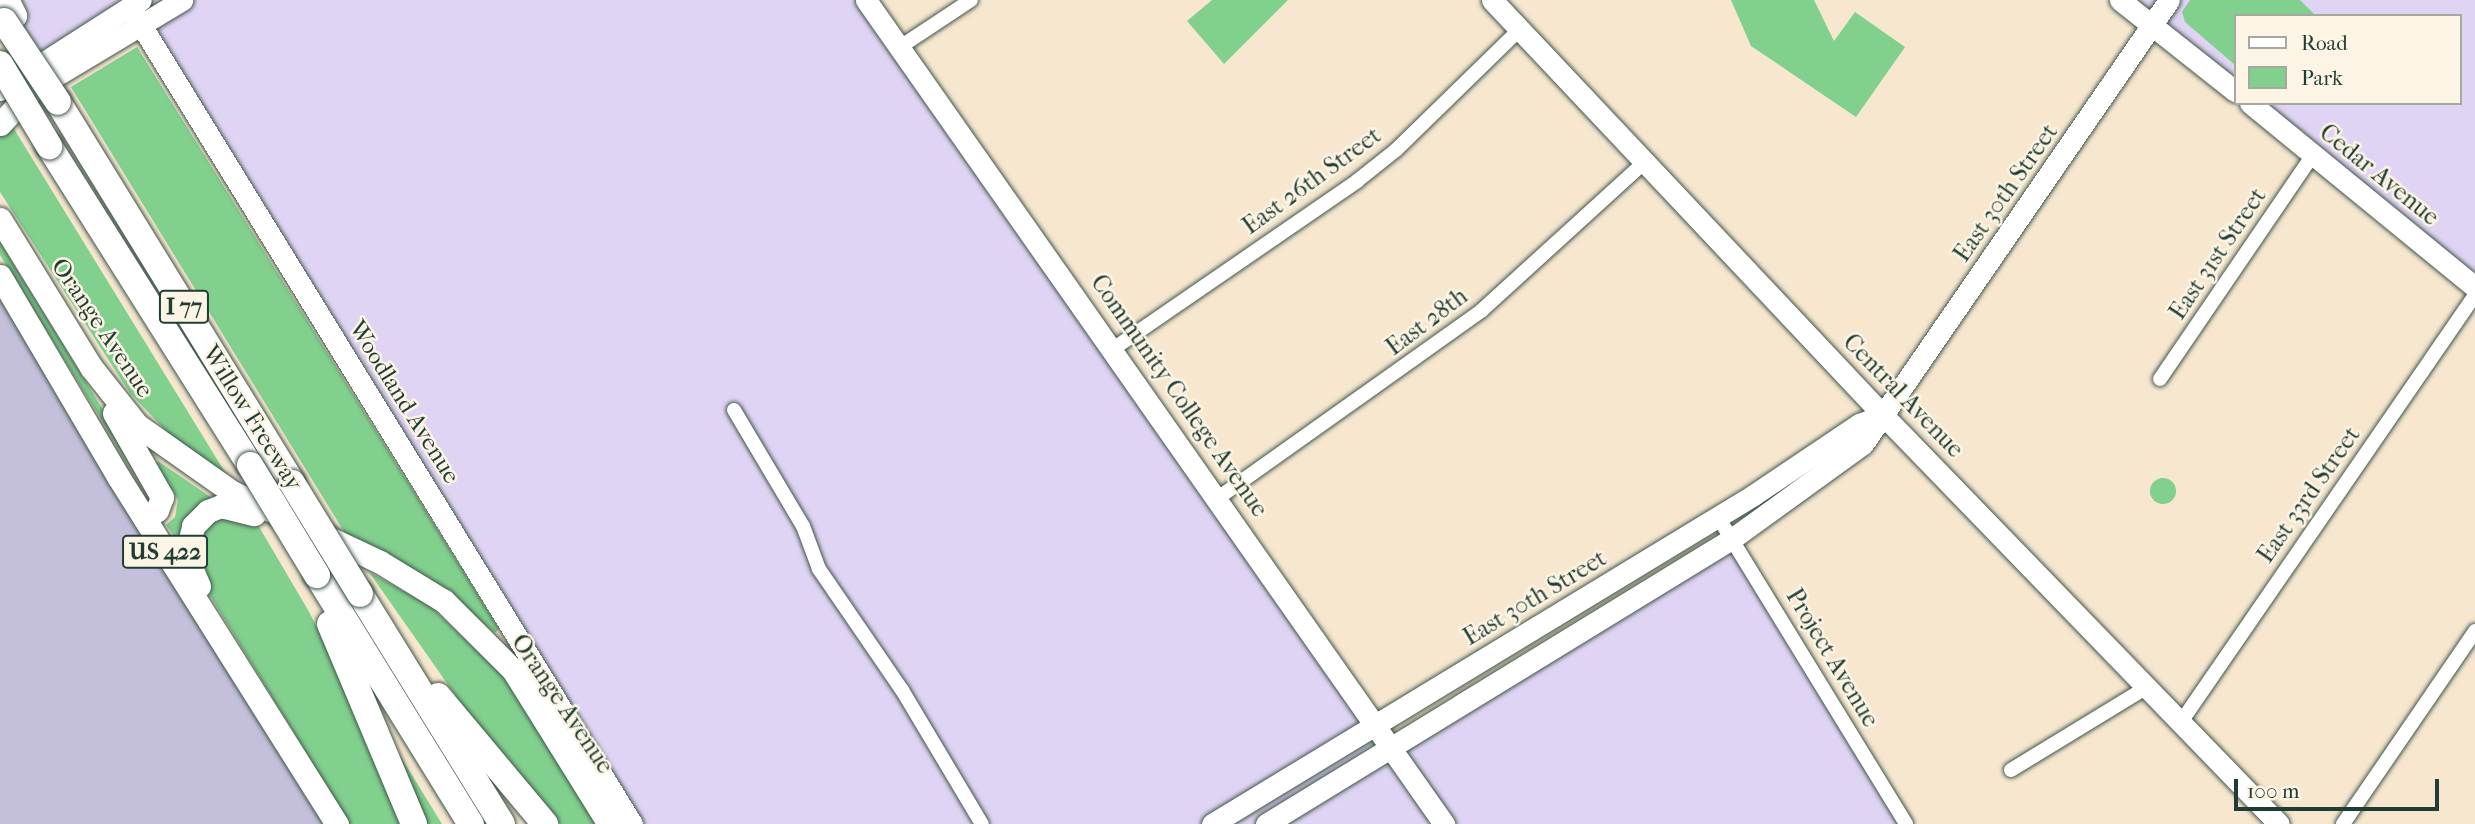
<!DOCTYPE html>
<html>
<head>
<meta charset="utf-8">
<style>
	body { margin:0 }
	#map { position:relative; width:2475px; height:824px; overflow:hidden; background:#f7e7cf; font-family:"IM FELL French Canon",serif }
	div>[style] { position:absolute }
	.built>* { inset:0; background:#e0d4f4 }
	.industrial>* { inset:0; background:#c4c0db }
	.green>* { inset:0; background:#82d08e }
	.round { border-radius:50% }
	.roads { filter:drop-shadow(0 0 2px #3f564b) drop-shadow(0 0 2px #3f564b) }
	.street>* { height:14px; margin:-7px; padding:0 7px; transform-origin:7px; border-radius:7px; background:#fff }
	.secondary>* { height:21px; margin:-10.5px; padding:0 10.5px; transform-origin:10.5px; border-radius:10.5px; background:#fff }
	.primary>* { height:23px; margin:-11.5px; padding:0 11.5px; transform-origin:11.5px; border-radius:11.5px; background:#fff }
	.highway>* { height:26px; margin:-13px; padding:0 13px; transform-origin:13px; border-radius:13px; background:#fff }
	.bridges { filter:drop-shadow(0 0 2px #3f564b) drop-shadow(0 0 2px #3f564b) }
	.highway-bridge>* { height:26px; margin:-13px; padding:0 13px; transform-origin:13px; border-radius:13px; background:#fff }
	span { translate:-50% -50%; white-space:nowrap; text-align:center; line-height:1.15; -webkit-text-stroke:5px #fcf5e5; paint-order:stroke }
	.shield-label span { padding:2px 5px; background:#fcf5e5; border:2px solid; border-radius:5px; -webkit-text-stroke-width:0 }
	.shield-label { font-size:23px; color:#1f3d34; font-weight:700 }
	.street-label { font-size:24px; color:#1f3d34 }
	.legend { position:absolute; left:2234px; top:14px; width:228px; height:91px; box-sizing:border-box; background:#fcf5e5; border:2px solid #a4ab9e; margin:0; padding:9px 12px; list-style:none; font-size:21px; color:#1f3d34 }
	.legend li { display:flex; align-items:center; gap:14px; height:35px }
	.legend b { width:35px; border:2px solid #a4ab9e }
	.scale { position:absolute; left:2234px; top:779px; width:205px; height:32px; box-sizing:border-box; border:4px solid #1f3d34; border-top:0; padding-left:9px; font-size:21px; line-height:24px; white-space:nowrap; color:#1f3d34; -webkit-text-stroke:5px #fcf5e5; paint-order:stroke }
</style>
</head>
<body>
<div id="map">
	<div class="built">
		<div style="clip-path:polygon(6px 0,866px 0,1392px 747px,1733px 538px,1906px 824px,632px 824px,131px 8px,46px 61px)"></div>
		<div style="clip-path:polygon(2120px 0,2475px 0,2475px 287px,2250px 103px,2459px 103px,2459px 16px,2235px 16px,2235px 91px)"></div>
	</div>
	<div class="industrial">
		<div style="clip-path:polygon(0 276px,337px 824px,0 824px)"></div>
	</div>
	<div class="green">
		<div style="clip-path:polygon(1212px 0,1288px 0,1224px 64px,1187px 21px)"></div>
		<div style="clip-path:polygon(1731px 0,1814px 0,1834px 41px,1855px 12px,1905px 47px,1856px 117px,1751px 46px)"></div>
		<div style="clip-path:polygon(2190px 0,2300px 0,2316px 16px,2235px 16px,2235px 65px,2185px 22px,2182px 12px)"></div>
		<div style="clip-path:polygon(137px 47px,499px 629px,495px 633px,440px 586px,348px 538px,71px 87px)"></div>
		<div style="clip-path:polygon(11px 124px,231px 482px,174px 439px,130px 393px,0 192px,0 133px)"></div>
		<div style="clip-path:polygon(0 242px,151px 488px,151px 500px,0 255px)"></div>
		<div style="clip-path:polygon(158px 461px,212px 498px,178px 541px,166px 525px,175px 517px,178px 500px,156px 464px)"></div>
		<div class="round" style="left:2150px;top:478px;width:26px;height:26px"></div>
		<div style="clip-path:polygon(218px 515px,255px 520px,308px 610px,337px 666px,400px 824px,350px 824px,211px 597px,194px 555px,198px 531px)"></div>
		<div style="clip-path:polygon(369px 572px,430px 606px,504px 677px,598px 824px,560px 824px,458px 699px)"></div>
		<div style="clip-path:polygon(399px 754px,442px 824px,421px 824px,395px 756px)"></div>
	</div>
	<div class="roads">
		<div class="street">
			<div style="left:900px;top:47px;width:85px;rotate:-33.5deg"></div>
			<div style="left:1113px;top:349px;width:296px;rotate:-34.5deg"></div>
			<div style="left:1357px;top:181px;width:50px;rotate:-38.5deg"></div>
			<div style="left:1396px;top:150px;width:173px;rotate:-44.3deg"></div>
			<div style="left:2160px;top:379px;width:271px;rotate:-55.7deg"></div>
			<div style="left:734px;top:410px;width:135px;rotate:59.3deg"></div>
			<div style="left:803px;top:526px;width:46px;rotate:69.6deg"></div>
			<div style="left:819px;top:569px;width:147px;rotate:55.6deg"></div>
			<div style="left:902px;top:690px;width:156px;rotate:59.2deg"></div>
			<div style="left:1218px;top:498px;width:323px;rotate:-35.4deg"></div>
			<div style="left:1481px;top:311px;width:223px;rotate:-42.3deg"></div>
			<div style="left:1718px;top:517px;width:360px;rotate:58.5deg"></div>
			<div style="left:2181px;top:722px;width:518px;rotate:-55.45deg"></div>
			<div style="left:2011px;top:770px;width:159px;rotate:-31.4deg"></div>
			<div style="left:2343px;top:824px;width:234px;rotate:-55.6deg"></div>
		</div>
		<div class="secondary">
			<div style="left:866px;top:0;width:1007px;rotate:54.95deg"></div>
			<div style="left:1492px;top:0;width:570px;rotate:46.71deg"></div>
			<div style="left:1883px;top:415px;width:569px;rotate:45.93deg"></div>
			<div style="left:2120px;top:0;width:147px;rotate:38.4deg"></div>
			<div style="left:130px;top:7px;width:959px;rotate:58.43deg"></div>
			<div style="left:34px;top:89px;width:173px;rotate:-31deg"></div>
			<div style="left:0;top:90px;width:167px;rotate:-32.6deg"></div>
			<div style="left:2250px;top:103px;width:291px;rotate:39.3deg"></div>
			<div style="left:1212px;top:824px;width:632px;rotate:-31.27deg"></div>
			<div style="left:1752px;top:496px;width:129px;rotate:-33.9deg"></div>
			<div style="left:1859px;top:424px;width:26px;rotate:-21deg"></div>
			<div style="left:1266px;top:824px;width:548px;rotate:-31.48deg"></div>
			<div style="left:1733px;top:538px;width:160px;rotate:-35.9deg"></div>
			<div style="left:1863px;top:444px;width:539px;rotate:-55.43deg"></div>
		</div>
		<div class="primary">
			<div style="left:0;top:124px;width:47px;rotate:-46.7deg"></div>
			<div style="left:0;top:219px;width:174px;rotate:58.4deg"></div>
			<div style="left:91px;top:367px;width:74px;rotate:51.6deg"></div>
			<div style="left:137px;top:425px;width:116px;rotate:35.2deg"></div>
			<div style="left:232px;top:492px;width:164px;rotate:25.3deg"></div>
			<div style="left:380px;top:562px;width:75px;rotate:31.4deg"></div>
			<div style="left:444px;top:601px;width:98px;rotate:45deg"></div>
			<div style="left:513px;top:670px;width:181px;rotate:58.1deg"></div>
			<div style="left:0;top:276px;width:234px;rotate:59.5deg"></div>
			<div style="left:119px;top:478px;width:409px;rotate:57.8deg"></div>
			<div style="left:114px;top:413px;width:97px;rotate:60.3deg"></div>
			<div style="left:162px;top:497px;width:14px;rotate:111deg"></div>
			<div style="left:157px;top:510px;width:15px;rotate:143deg"></div>
			<div style="left:199px;top:586px;width:34px;rotate:-113deg"></div>
			<div style="left:186px;top:555px;width:30px;rotate:-76deg"></div>
			<div style="left:193px;top:526px;width:21px;rotate:-45deg"></div>
			<div style="left:208px;top:511px;width:14px;rotate:-21deg"></div>
			<div style="left:221px;top:506px;width:34px;rotate:14deg"></div>
		</div>
		<div class="highway">
			<div style="left:6px;top:0;width:18px;rotate:63deg"></div>
			<div style="left:58px;top:102px;width:447px;rotate:58.4deg"></div>
			<div style="left:49px;top:146px;width:377px;rotate:57.8deg"></div>
			<div style="left:317px;top:575px;width:293px;rotate:58.3deg"></div>
			<div style="left:360px;top:594px;width:270px;rotate:58.3deg"></div>
			<div style="left:330px;top:624px;width:217px;rotate:67.2deg"></div>
			<div style="left:438px;top:696px;width:167px;rotate:50.1deg"></div>
		</div>
	</div>
	<div class="bridges">
		<div class="highway-bridge">
			<div style="left:4px;top:21px;width:97px;rotate:56.3deg"></div>
			<div style="left:0;top:64px;width:96px;rotate:59.1deg"></div>
			<div style="left:250px;top:465px;width:129px;rotate:58.7deg"></div>
			<div style="left:292px;top:483px;width:130px;rotate:58.5deg"></div>
		</div>
	</div>
	<div class="shield-label">
		<span style="left:184px;top:307px">I 77</span>
		<span style="left:165px;top:552px">US 422</span>
	</div>
	<div class="street-label">
		<span style="left:2379px;top:175px;rotate:39deg">Cedar Avenue</span>
		<span style="left:1312px;top:181px;rotate:-36deg">East 26th Street</span>
		<span style="left:2006px;top:193px;rotate:-55deg">East 30th Street</span>
		<span style="left:2218px;top:254px;rotate:-56deg">East 31st Street</span>
		<span style="left:1427px;top:322px;rotate:-37deg">East 28th</span>
		<span style="left:102px;top:328px;rotate:56deg">Orange Avenue</span>
		<span style="left:1179px;top:396px;rotate:55deg">Community College Avenue</span>
		<span style="left:1903px;top:396px;rotate:46deg">Central Avenue</span>
		<span style="left:404px;top:402px;rotate:58deg">Woodland Avenue</span>
		<span style="left:252px;top:418px;rotate:58deg">Willow Freeway</span>
		<span style="left:2309px;top:495px;rotate:-55deg">East 33rd Street</span>
		<span style="left:1535px;top:598px;rotate:-31deg">East 30th Street</span>
		<span style="left:1832px;top:658px;rotate:59deg">Project Avenue</span>
		<span style="left:562px;top:704px;rotate:56deg">Orange Avenue</span>
	</div>
	<ul class="legend">
	<li><b style="height:9px;background:#fff"></b>Road</li>
	<li><b style="height:19px;background:#82d08e"></b>Park</li>
	</ul>
	<div class="scale">100 m</div>
</div>
</body>
</html>
